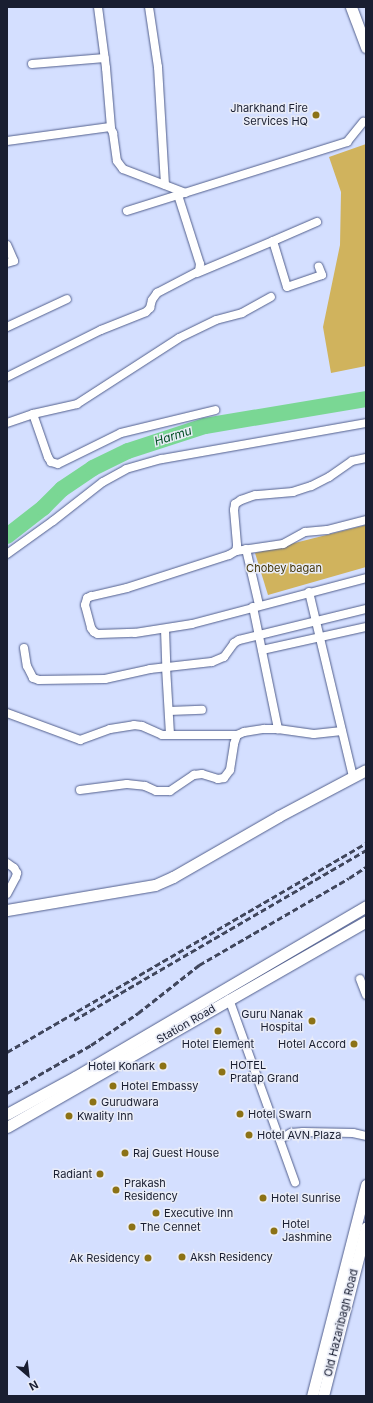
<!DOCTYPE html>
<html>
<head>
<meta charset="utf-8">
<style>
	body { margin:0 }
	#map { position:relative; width:373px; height:1403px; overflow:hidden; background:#d4dfff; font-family:Inter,sans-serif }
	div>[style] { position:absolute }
	.green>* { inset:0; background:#d0b35d }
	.river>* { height:16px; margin:-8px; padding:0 8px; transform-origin:8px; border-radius:8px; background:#7ad794 }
	.roads { filter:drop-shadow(0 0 1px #525f8d) drop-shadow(0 0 1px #525f8d) }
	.street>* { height:8px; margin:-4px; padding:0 4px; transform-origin:4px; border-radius:4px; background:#fff }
	.secondary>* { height:11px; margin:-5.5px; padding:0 5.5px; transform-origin:5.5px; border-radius:5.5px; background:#fff }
	.rail>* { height:2.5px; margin-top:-1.25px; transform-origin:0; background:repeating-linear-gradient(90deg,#40465c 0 6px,transparent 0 9px) }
	.dots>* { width:11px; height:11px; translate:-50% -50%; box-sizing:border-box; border:2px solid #e9ecf7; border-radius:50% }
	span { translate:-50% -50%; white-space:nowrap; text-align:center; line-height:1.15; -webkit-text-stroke:3px #e9ecf7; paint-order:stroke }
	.poi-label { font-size:11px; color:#191e31 }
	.right { translate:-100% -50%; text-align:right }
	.left { translate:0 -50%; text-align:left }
	.park-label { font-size:11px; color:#433506 }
	.street-label { font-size:11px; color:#191e31 }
	.water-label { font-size:12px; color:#014c22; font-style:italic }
	.frame { position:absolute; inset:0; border:8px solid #191e31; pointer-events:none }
	.north { position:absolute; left:8px; top:1355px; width:40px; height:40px; -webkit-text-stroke:3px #e9ecf7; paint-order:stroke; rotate:152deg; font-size:11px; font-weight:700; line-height:16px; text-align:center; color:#191e31 }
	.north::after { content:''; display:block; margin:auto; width:14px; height:18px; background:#191e31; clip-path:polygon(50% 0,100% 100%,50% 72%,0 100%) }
</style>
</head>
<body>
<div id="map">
	<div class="green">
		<div style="clip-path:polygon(366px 144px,366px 366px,331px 373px,323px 327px,340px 245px,341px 192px,329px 157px)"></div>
		<div style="clip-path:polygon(366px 525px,366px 567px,268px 595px,255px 553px)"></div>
	</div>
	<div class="river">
		<div style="left:7px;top:536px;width:46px;rotate:-37.9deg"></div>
		<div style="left:43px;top:508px;width:27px;rotate:-45deg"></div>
		<div style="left:62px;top:489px;width:37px;rotate:-34deg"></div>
		<div style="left:93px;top:468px;width:39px;rotate:-26deg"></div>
		<div style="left:128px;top:451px;width:81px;rotate:-18deg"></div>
		<div style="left:205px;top:426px;width:163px;rotate:-9.5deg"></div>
	</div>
	<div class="roads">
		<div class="street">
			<div style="left:98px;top:7px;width:62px;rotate:82.5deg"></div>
			<div style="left:106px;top:68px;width:60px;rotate:85.2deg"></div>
			<div style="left:149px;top:7px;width:61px;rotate:81.5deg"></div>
			<div style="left:158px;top:67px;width:118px;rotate:86.6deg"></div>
			<div style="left:32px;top:64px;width:73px;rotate:-4.7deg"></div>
			<div style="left:7px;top:141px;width:104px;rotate:-7.7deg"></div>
			<div style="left:110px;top:127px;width:7px;rotate:63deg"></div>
			<div style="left:113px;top:133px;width:28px;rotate:82deg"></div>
			<div style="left:117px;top:161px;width:10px;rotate:53deg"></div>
			<div style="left:123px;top:169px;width:67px;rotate:20.9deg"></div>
			<div style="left:127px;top:211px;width:231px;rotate:-17.4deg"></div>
			<div style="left:347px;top:142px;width:26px;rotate:-51deg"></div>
			<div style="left:273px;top:241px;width:48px;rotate:-23.4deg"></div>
			<div style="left:7px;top:245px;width:17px;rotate:66deg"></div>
			<div style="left:14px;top:261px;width:7px;rotate:164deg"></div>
			<div style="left:197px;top:273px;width:82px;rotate:-22.8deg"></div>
			<div style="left:273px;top:241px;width:48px;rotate:73.1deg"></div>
			<div style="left:287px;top:287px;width:37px;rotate:-19deg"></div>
			<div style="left:322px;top:275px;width:9px;rotate:-111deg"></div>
			<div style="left:7px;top:327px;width:66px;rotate:-25deg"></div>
			<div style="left:7px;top:377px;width:105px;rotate:-26.6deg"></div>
			<div style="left:101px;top:330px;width:48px;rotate:-21.8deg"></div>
			<div style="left:146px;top:312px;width:6px;rotate:-45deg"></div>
			<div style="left:150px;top:308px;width:8px;rotate:-76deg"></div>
			<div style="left:152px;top:300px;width:9px;rotate:-54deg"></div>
			<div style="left:157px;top:293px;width:47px;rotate:-27.6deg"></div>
			<div style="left:199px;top:271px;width:7px;rotate:-82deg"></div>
			<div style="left:200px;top:264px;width:72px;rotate:-107.7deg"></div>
			<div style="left:33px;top:414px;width:46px;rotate:70.8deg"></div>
			<div style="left:48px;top:457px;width:6px;rotate:59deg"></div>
			<div style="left:51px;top:462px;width:7px;rotate:16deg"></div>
			<div style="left:58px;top:464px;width:70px;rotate:-26.2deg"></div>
			<div style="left:121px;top:433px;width:97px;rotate:-13.7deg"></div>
			<div style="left:7px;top:423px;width:28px;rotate:-19deg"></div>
			<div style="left:33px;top:414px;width:45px;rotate:-12.8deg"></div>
			<div style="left:77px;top:404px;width:121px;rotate:-32.9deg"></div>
			<div style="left:179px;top:338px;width:41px;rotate:-25.9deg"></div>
			<div style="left:216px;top:320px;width:27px;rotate:-15deg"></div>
			<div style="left:242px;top:313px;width:33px;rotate:-29deg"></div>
			<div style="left:366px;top:458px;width:14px;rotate:168deg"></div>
			<div style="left:352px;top:461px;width:28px;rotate:145deg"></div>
			<div style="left:329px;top:477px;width:20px;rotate:153deg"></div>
			<div style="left:311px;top:486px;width:19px;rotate:162deg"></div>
			<div style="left:293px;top:492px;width:38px;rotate:175deg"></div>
			<div style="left:255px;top:495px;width:15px;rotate:160deg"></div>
			<div style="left:241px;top:500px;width:7px;rotate:146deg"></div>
			<div style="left:235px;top:504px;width:6px;rotate:99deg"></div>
			<div style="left:234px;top:510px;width:36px;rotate:85deg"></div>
			<div style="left:237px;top:546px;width:5px;rotate:101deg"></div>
			<div style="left:236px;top:551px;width:8px;rotate:150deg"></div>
			<div style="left:229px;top:555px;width:107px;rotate:162.1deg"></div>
			<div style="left:127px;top:588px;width:37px;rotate:167deg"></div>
			<div style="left:91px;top:596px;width:4px;rotate:153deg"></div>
			<div style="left:87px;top:598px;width:7px;rotate:106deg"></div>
			<div style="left:85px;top:605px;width:24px;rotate:75deg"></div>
			<div style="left:91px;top:628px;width:5px;rotate:53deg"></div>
			<div style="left:94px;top:632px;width:4px;rotate:27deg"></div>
			<div style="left:98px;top:634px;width:37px;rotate:-2deg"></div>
			<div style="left:135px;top:633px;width:58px;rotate:-9deg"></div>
			<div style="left:192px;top:624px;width:180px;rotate:-14.8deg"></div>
			<div style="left:246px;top:549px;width:57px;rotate:76.9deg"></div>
			<div style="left:236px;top:551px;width:48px;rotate:-8.5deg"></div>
			<div style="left:283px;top:544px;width:25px;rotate:-29deg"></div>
			<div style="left:305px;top:532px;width:22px;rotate:-5deg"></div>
			<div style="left:327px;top:530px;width:40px;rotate:-14.4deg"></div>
			<div style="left:7px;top:554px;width:57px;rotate:-35.7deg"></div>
			<div style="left:53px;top:521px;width:63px;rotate:-38deg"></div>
			<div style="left:103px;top:482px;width:26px;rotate:-29deg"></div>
			<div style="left:126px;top:469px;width:37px;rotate:-16deg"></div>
			<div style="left:162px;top:459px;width:207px;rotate:-10deg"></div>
			<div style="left:309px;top:592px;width:190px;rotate:76.6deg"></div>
			<div style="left:253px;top:607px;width:125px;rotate:78.4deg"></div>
			<div style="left:165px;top:629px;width:38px;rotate:88deg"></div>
			<div style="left:166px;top:667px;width:68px;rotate:86.6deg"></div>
			<div style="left:24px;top:648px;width:18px;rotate:81deg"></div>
			<div style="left:27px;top:666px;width:13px;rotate:63deg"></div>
			<div style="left:33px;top:678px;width:6px;rotate:18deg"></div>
			<div style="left:39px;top:680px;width:66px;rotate:-0.9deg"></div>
			<div style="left:105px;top:679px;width:46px;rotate:-12.5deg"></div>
			<div style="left:150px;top:669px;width:62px;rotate:-6.4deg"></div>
			<div style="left:212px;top:662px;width:13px;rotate:-23deg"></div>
			<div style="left:224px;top:657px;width:17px;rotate:-54deg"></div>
			<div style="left:234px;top:643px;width:6px;rotate:-31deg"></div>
			<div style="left:239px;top:640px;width:131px;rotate:-13.7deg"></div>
			<div style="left:262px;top:650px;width:107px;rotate:-12.5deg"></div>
			<div style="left:169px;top:711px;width:33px;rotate:-2deg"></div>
			<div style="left:7px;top:713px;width:78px;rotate:20.3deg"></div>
			<div style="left:80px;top:740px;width:32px;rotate:-20deg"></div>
			<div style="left:110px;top:729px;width:24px;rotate:-9deg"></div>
			<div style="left:134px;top:725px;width:8px;rotate:7deg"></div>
			<div style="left:142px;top:726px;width:22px;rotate:24deg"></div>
			<div style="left:162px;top:735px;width:75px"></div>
			<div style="left:80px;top:790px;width:47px;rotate:-7.3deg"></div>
			<div style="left:127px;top:784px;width:18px;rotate:6deg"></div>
			<div style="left:145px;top:786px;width:12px;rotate:24deg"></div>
			<div style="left:156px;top:791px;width:14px"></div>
			<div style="left:170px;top:791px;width:29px;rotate:-34deg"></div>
			<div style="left:194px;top:775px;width:8px;rotate:-7deg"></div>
			<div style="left:202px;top:774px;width:17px;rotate:17deg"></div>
			<div style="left:218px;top:779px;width:6px;rotate:-9deg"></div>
			<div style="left:224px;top:778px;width:10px;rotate:-53deg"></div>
			<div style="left:230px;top:770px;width:26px;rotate:-81deg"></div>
			<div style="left:234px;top:744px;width:9px;rotate:-72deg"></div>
			<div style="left:237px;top:735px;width:8px;rotate:-23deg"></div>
			<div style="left:244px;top:732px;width:20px;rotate:-9deg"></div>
			<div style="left:264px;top:729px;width:14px"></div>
			<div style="left:278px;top:729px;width:36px;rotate:8deg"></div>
			<div style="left:314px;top:734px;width:28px;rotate:-6deg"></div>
			<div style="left:7px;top:863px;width:9px;rotate:36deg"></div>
			<div style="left:14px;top:868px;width:6px;rotate:59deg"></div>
			<div style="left:17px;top:873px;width:4px;rotate:104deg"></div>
			<div style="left:16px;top:877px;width:19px;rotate:118deg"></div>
			<div style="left:360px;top:979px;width:17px;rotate:69deg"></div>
			<div style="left:229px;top:999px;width:195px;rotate:70.2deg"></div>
			<div style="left:280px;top:1139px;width:13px;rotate:-29deg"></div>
			<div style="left:291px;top:1133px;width:12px;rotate:-5deg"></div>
			<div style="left:303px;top:1132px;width:50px;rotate:1.1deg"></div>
			<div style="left:353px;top:1133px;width:13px;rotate:13deg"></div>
		</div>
		<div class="secondary">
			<div style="left:351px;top:7px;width:43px;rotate:69.4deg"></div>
			<div style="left:7px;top:910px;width:150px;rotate:-9.6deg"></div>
			<div style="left:155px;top:885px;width:20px;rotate:-24deg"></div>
			<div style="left:173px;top:877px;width:122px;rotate:-29.9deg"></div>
			<div style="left:279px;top:816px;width:98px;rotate:-27.9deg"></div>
			<div style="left:7px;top:1114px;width:77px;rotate:-28.6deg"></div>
			<div style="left:75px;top:1077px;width:338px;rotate:-30.4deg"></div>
			<div style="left:7px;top:1127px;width:414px;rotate:-29.8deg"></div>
			<div style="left:312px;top:1396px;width:218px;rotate:-75.6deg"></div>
			<div style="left:323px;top:1396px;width:174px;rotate:-75.7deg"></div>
		</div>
	</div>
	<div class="rail">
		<div style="left:74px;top:1020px;width:338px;rotate:-30.2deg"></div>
		<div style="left:7px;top:1052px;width:415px;rotate:-30.2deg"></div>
		<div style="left:7px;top:1093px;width:97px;rotate:-29.7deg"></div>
		<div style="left:91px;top:1045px;width:57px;rotate:-34.2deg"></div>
		<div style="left:138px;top:1013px;width:78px;rotate:-38.2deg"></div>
		<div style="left:199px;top:965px;width:173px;rotate:-30.1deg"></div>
		<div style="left:349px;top:878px;width:20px;rotate:-33deg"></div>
	</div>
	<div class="dots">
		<div style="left:316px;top:115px;background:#8c7215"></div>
		<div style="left:312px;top:1021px;background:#8c7215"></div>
		<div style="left:218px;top:1031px;background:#8c7215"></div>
		<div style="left:354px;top:1044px;background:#8c7215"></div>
		<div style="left:163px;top:1066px;background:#8c7215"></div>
		<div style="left:222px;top:1072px;background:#8c7215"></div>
		<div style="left:113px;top:1086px;background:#8c7215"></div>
		<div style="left:93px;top:1102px;background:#8c7215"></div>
		<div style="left:240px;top:1114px;background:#8c7215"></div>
		<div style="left:69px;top:1116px;background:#8c7215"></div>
		<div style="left:249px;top:1135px;background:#8c7215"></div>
		<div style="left:125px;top:1153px;background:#8c7215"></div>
		<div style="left:100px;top:1174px;background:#8c7215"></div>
		<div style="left:116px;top:1190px;background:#8c7215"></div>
		<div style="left:263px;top:1198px;background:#8c7215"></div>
		<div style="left:156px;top:1213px;background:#8c7215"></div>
		<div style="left:132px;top:1227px;background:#8c7215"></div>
		<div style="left:274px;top:1231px;background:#8c7215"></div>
		<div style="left:182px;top:1257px;background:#8c7215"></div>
		<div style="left:148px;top:1258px;background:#8c7215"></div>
	</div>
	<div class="poi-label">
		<span class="right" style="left:308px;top:115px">Jharkhand Fire<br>Services HQ</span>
		<span class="right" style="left:303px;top:1021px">Guru Nanak<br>Hospital</span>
		<span style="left:218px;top:1044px">Hotel Element</span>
		<span class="right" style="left:346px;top:1044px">Hotel Accord</span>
		<span class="right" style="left:155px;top:1066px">Hotel Konark</span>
		<span class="left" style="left:230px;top:1072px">HOTEL<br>Pratap Grand</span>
		<span class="left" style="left:121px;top:1086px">Hotel Embassy</span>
		<span class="left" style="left:101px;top:1102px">Gurudwara</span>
		<span class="left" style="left:248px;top:1114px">Hotel Swarn</span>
		<span class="left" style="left:77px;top:1116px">Kwality Inn</span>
		<span class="left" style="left:257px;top:1135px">Hotel AVN Plaza</span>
		<span class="left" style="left:133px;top:1153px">Raj Guest House</span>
		<span class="right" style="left:92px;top:1174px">Radiant</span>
		<span class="left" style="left:124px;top:1190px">Prakash<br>Residency</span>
		<span class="left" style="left:271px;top:1198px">Hotel Sunrise</span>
		<span class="left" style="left:164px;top:1213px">Executive Inn</span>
		<span class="left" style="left:282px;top:1231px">Hotel<br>Jashmine</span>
		<span class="left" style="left:140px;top:1227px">The Cennet</span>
		<span class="left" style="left:190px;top:1257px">Aksh Residency</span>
		<span class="right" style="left:140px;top:1258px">Ak Residency</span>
	</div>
	<div class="park-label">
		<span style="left:284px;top:568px">Chobey bagan</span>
	</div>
	<div class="street-label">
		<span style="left:186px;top:1024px;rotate:-30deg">Station Road</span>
		<span style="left:341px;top:1323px;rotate:-76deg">Old Hazaribagh Road</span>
	</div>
	<div class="water-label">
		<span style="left:173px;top:436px;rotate:-18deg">Harmu</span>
	</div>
	<div class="frame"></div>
	<div class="north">N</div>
</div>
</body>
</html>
